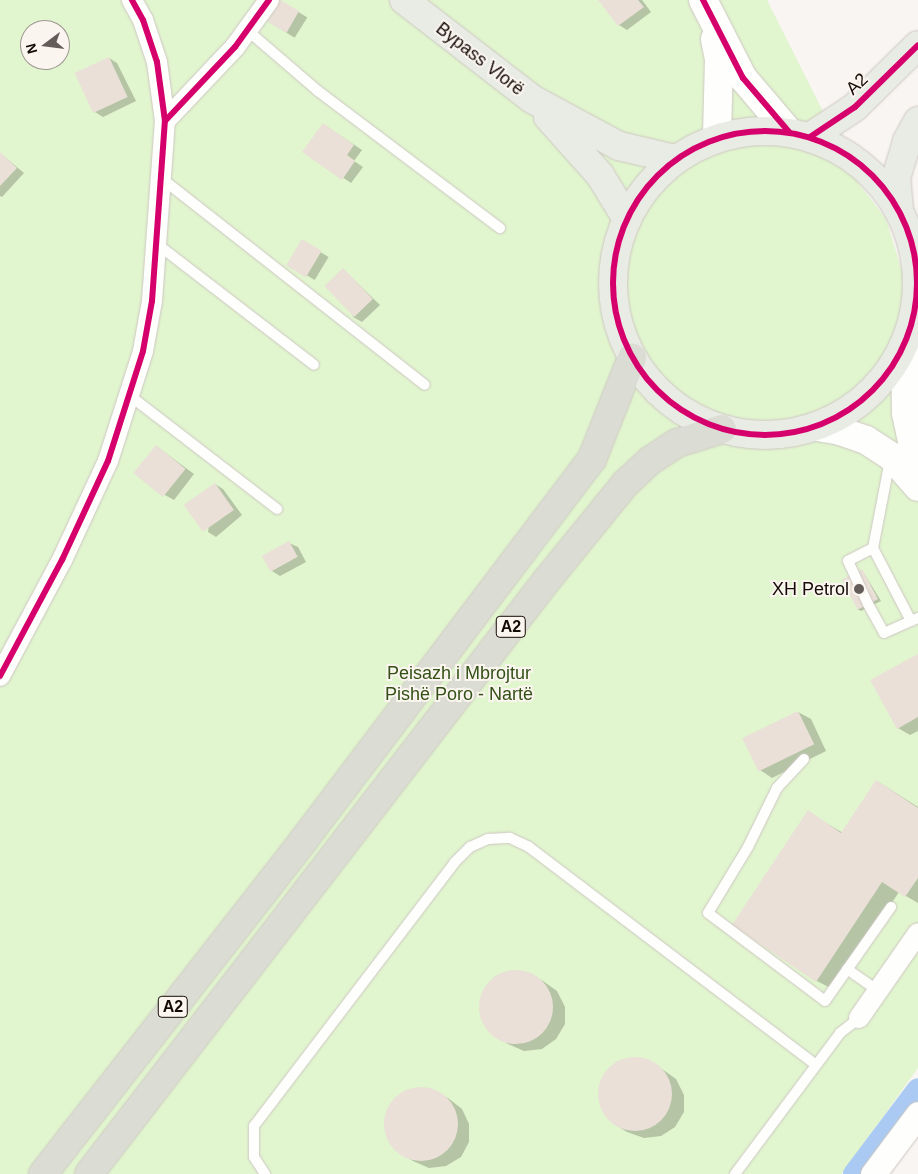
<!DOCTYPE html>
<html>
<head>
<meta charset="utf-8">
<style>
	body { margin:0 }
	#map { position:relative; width:918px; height:1174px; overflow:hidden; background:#f8f5f3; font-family:Helvetica,sans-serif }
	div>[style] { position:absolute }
	.green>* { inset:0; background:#e1f5cf }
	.shadow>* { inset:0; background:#0003; transform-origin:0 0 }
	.canal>* { height:22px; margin:-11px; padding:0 11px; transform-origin:11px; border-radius:11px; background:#aacaf3 }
	.building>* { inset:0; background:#eae0d7; transform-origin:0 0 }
	.round { border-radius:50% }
	.roads { filter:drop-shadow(0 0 1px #cec7c2) drop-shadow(0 0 1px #cec7c2) }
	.service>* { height:10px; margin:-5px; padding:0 5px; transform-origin:5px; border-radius:5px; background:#fefefd }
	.minor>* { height:20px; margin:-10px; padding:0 10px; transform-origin:10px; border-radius:10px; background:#fefefd }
	.tertiary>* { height:25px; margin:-12.5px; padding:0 12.5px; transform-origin:12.5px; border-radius:12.5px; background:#fefefd }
	.secondary>* { height:28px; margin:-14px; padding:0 14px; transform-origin:14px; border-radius:14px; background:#fefefd }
	.primary>* { height:28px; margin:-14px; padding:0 14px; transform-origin:14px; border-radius:14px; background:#e9ebe5 }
	.primary>.ring { margin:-14px; padding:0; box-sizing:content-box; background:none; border:28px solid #e9ebe5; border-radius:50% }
	.motorway>* { height:28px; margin:-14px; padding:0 14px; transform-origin:14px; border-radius:14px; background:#dbddd4 }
	.cycleway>* { height:6px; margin:-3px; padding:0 3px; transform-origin:3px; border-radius:3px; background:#d6006c }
	.cycleway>.ring { margin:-3px; padding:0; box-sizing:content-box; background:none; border:6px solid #d6006c; border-radius:50% }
	.dots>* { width:14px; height:14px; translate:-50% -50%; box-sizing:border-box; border:2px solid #fbf5f0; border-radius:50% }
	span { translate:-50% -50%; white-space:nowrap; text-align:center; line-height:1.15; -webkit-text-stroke:4px #fbf5f0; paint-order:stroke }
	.shield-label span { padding:1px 4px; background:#fbf5f0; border:1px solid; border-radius:4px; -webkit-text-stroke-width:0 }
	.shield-label { font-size:16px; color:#140a04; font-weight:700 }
	.street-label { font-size:18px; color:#140a04 }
	.poi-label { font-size:18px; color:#140a04 }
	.right { translate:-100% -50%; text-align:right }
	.park-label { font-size:18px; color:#335116 }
	.north { position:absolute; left:20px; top:20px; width:50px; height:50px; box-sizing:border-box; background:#fbf5f0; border:1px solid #9f9792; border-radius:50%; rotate:255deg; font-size:14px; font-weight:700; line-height:20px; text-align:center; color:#140a04 }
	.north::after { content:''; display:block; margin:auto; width:18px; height:22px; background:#645c58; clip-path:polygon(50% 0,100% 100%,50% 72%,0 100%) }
</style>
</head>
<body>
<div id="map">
	<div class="green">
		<div style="clip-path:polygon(evenodd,0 0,767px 0,860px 185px,886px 219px,901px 268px,918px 302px,918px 1068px,842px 1174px,0 1174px,0 0,30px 30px,60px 30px,60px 60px,30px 60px,30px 30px)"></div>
	</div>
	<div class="shadow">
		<div style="clip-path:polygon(600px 0,642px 0,651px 12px,627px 30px,619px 25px)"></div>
		<div style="left:281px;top:1px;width:31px;height:24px;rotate:32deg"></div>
		<div style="clip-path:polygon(109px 58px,117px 63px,136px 101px,103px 117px,95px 112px)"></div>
		<div style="clip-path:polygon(323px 124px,362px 150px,354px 161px,363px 167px,351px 183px,304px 151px)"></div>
		<div style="clip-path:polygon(0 153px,24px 173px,2px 197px,0 196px)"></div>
		<div style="left:302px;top:241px;width:31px;height:27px;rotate:31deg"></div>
		<div style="clip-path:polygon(343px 269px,380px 305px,362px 322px,353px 317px)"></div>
		<div style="clip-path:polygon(156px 446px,194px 474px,174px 500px,165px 495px)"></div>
		<div style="clip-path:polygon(215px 484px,223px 489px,242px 515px,216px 537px,208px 532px)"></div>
		<div style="clip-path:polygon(289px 543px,298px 547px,306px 562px,280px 576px,272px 571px)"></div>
		<div style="clip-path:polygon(862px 570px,881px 601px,861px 611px,857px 609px)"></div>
		<div style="clip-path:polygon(918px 655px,918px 731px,910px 735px,898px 728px)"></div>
		<div style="clip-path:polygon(798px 712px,811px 719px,826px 751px,772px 778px,760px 770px)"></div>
		<div style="clip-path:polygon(877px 781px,918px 807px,918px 903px,899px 892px,834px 990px,817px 981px,808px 812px,843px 833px)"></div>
		<div style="clip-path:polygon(513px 971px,530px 973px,543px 981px,557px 991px,565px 1007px,565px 1024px,556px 1039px,542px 1049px,524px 1051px,508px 1044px,495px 1036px,484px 1023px,480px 1006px,485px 989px,496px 976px)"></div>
		<div style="clip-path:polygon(632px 1059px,649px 1061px,662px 1069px,676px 1079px,684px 1095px,684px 1112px,675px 1127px,661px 1136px,644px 1138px,627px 1132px,614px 1124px,603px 1110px,599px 1093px,604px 1077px,616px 1064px)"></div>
		<div style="clip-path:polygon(417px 1088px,435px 1091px,448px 1098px,462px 1109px,469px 1124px,469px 1142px,461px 1157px,446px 1166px,429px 1168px,413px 1161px,400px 1153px,388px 1140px,385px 1123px,389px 1107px,401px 1094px)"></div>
	</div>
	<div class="canal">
		<div style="left:854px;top:1174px;width:106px;rotate:-53deg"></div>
	</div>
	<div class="building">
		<div style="left:280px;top:0;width:22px;height:25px;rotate:30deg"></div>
		<div style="clip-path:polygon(598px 0,638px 0,644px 7px,618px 26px)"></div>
		<div style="left:109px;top:57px;width:44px;height:38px;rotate:65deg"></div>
		<div style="clip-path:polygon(323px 123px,354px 145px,347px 155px,355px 161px,342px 180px,302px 152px)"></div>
		<div style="clip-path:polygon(0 152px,17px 168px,0 186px)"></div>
		<div style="left:302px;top:239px;width:23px;height:31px;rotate:31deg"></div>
		<div style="left:343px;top:268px;width:43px;height:26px;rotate:46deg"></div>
		<div style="left:156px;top:445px;width:38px;height:36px;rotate:39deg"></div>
		<div style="left:215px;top:483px;width:33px;height:38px;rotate:55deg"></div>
		<div style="left:289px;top:541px;width:18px;height:31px;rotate:61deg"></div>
		<div style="left:862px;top:569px;width:34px;height:23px;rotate:62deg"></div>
		<div style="clip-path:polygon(918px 654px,918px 717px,897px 729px,870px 680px)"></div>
		<div style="left:798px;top:711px;width:37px;height:62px;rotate:64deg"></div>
		<div style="clip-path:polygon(876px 780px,918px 808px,918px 878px,905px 897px,882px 882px,816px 982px,732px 925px,808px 810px,841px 833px)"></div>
		<div class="round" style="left:479px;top:970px;width:74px;height:74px"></div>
		<div class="round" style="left:598px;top:1057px;width:74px;height:74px"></div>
		<div class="round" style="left:384px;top:1087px;width:74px;height:74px"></div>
	</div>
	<div class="roads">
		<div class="service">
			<div style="left:247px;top:30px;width:94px;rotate:40.7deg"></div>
			<div style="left:318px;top:91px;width:228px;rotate:37deg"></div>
			<div style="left:161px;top:178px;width:335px;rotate:38.1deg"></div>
			<div style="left:157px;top:244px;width:198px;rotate:37.6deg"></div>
			<div style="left:129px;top:395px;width:187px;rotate:37.6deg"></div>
			<div style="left:890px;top:460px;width:90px;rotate:100.9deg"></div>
			<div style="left:873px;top:548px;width:82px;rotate:62.5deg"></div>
			<div style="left:911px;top:621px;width:8px;rotate:-23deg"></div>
			<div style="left:873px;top:548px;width:28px;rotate:153deg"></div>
			<div style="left:848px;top:561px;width:47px;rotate:65.1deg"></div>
			<div style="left:868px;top:604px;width:33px;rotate:61deg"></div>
			<div style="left:884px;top:633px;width:30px;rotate:-24deg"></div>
			<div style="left:804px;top:759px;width:40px;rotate:133deg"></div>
			<div style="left:777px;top:788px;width:66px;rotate:116.2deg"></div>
			<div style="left:748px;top:847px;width:77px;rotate:121.2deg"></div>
			<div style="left:708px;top:913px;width:146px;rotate:36.9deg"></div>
			<div style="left:825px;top:1001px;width:115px;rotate:-54.9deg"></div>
			<div style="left:847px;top:969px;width:38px;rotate:35deg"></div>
			<div style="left:265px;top:1174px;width:20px;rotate:-123deg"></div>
			<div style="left:254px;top:1157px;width:31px;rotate:-90deg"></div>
			<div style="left:254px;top:1126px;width:330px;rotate:-52.7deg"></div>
			<div style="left:454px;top:863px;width:23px;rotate:-45deg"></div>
			<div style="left:470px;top:847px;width:20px;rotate:-24deg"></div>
			<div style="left:488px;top:839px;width:22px;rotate:-3deg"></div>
			<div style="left:510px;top:838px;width:21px;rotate:25deg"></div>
			<div style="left:529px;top:847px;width:360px;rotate:37.2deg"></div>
			<div style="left:735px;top:1174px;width:176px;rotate:-53.3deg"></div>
			<div style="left:840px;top:1033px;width:24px;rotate:-38deg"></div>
		</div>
		<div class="minor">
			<div style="left:165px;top:121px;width:102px;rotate:-46.6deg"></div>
			<div style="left:235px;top:47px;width:58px;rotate:-54.1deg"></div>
			<div style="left:0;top:676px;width:132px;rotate:-61.9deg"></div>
			<div style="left:62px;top:560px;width:109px;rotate:-65.1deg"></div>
			<div style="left:108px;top:461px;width:115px;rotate:-72.3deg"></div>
			<div style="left:143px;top:351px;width:51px;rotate:-79.8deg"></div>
			<div style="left:152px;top:301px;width:180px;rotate:-85.9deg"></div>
			<div style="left:165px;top:121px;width:60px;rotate:-97.7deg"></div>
			<div style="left:157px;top:62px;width:44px;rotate:-108.4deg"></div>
			<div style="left:143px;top:20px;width:23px;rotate:-119deg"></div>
			<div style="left:859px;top:1018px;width:103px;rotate:-55.2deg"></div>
		</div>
		<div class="tertiary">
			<div style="left:873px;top:1174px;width:75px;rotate:-53.1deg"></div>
		</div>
		<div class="secondary">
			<div style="left:703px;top:0;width:88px;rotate:62.9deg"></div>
			<div style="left:743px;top:78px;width:71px;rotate:49.6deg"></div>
			<div style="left:715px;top:39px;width:20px;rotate:79deg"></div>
			<div style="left:719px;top:59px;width:79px;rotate:91.5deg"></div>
			<div style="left:905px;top:344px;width:69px;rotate:89.2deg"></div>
			<div style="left:906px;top:413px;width:58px;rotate:78.1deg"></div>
			<div style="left:817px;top:427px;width:20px;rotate:9deg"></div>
			<div style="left:837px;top:430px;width:31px;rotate:19deg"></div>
			<div style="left:866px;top:440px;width:30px;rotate:33deg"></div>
			<div style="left:891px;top:456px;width:41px;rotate:48.9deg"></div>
		</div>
		<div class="primary">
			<div style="left:404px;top:0;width:162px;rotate:37.7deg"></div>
			<div style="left:532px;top:99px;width:99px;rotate:28.4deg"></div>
			<div style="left:619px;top:146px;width:57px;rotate:13.1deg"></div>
			<div style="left:548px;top:117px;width:78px;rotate:48.1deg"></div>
			<div style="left:600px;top:175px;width:52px;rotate:58.5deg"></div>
			<div class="ring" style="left:613px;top:131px;width:276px;height:276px"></div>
			<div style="left:810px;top:137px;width:54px;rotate:-33.7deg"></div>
			<div style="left:855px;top:107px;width:88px;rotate:-44.5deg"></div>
			<div style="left:899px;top:210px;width:32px;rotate:-95deg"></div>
			<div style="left:896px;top:178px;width:39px;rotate:-73deg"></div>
			<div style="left:907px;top:141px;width:23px;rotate:-61deg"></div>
		</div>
		<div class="motorway">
			<div style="left:43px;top:1174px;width:422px;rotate:-52deg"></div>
			<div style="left:303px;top:841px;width:479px;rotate:-52.9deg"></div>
			<div style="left:592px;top:459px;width:109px;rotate:-68.4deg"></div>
			<div style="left:89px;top:1174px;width:750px;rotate:-52.37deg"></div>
			<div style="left:547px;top:580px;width:124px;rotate:-50.9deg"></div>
			<div style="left:625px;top:484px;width:35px;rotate:-43deg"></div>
			<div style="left:651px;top:460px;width:31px;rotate:-33deg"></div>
			<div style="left:677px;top:443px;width:47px;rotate:-17.3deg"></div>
		</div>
	</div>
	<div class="cycleway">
		<div style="left:703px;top:0;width:88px;rotate:62.9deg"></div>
		<div style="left:743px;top:78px;width:71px;rotate:49.6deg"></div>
		<div style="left:165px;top:121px;width:102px;rotate:-46.6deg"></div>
		<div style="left:235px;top:47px;width:58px;rotate:-54.1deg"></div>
		<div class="ring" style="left:613px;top:131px;width:298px;height:298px"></div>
		<div style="left:810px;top:137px;width:54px;rotate:-33.7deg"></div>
		<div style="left:855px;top:107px;width:88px;rotate:-44.5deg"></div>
		<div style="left:0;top:676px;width:132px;rotate:-61.9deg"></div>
		<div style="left:62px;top:560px;width:109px;rotate:-65.1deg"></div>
		<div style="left:108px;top:461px;width:115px;rotate:-72.3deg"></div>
		<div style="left:143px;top:351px;width:51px;rotate:-79.8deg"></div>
		<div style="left:152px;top:301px;width:180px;rotate:-85.9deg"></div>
		<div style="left:165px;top:121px;width:60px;rotate:-97.7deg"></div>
		<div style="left:157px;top:62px;width:44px;rotate:-108.4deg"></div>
		<div style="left:143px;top:20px;width:23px;rotate:-119deg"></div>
	</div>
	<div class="dots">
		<div style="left:859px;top:589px;background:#645c58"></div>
	</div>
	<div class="shield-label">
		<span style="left:511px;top:627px">A2</span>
		<span style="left:173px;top:1007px">A2</span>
	</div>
	<div class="street-label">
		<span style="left:480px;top:59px;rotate:38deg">Bypass Vlorë</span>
		<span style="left:857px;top:84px;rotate:-44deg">A2</span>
	</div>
	<div class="poi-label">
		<span class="right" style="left:849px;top:589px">XH Petrol</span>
	</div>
	<div class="park-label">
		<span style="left:459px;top:684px">Peisazh i Mbrojtur<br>Pishë Poro - Nartë</span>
	</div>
	<div class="north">N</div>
</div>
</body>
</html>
